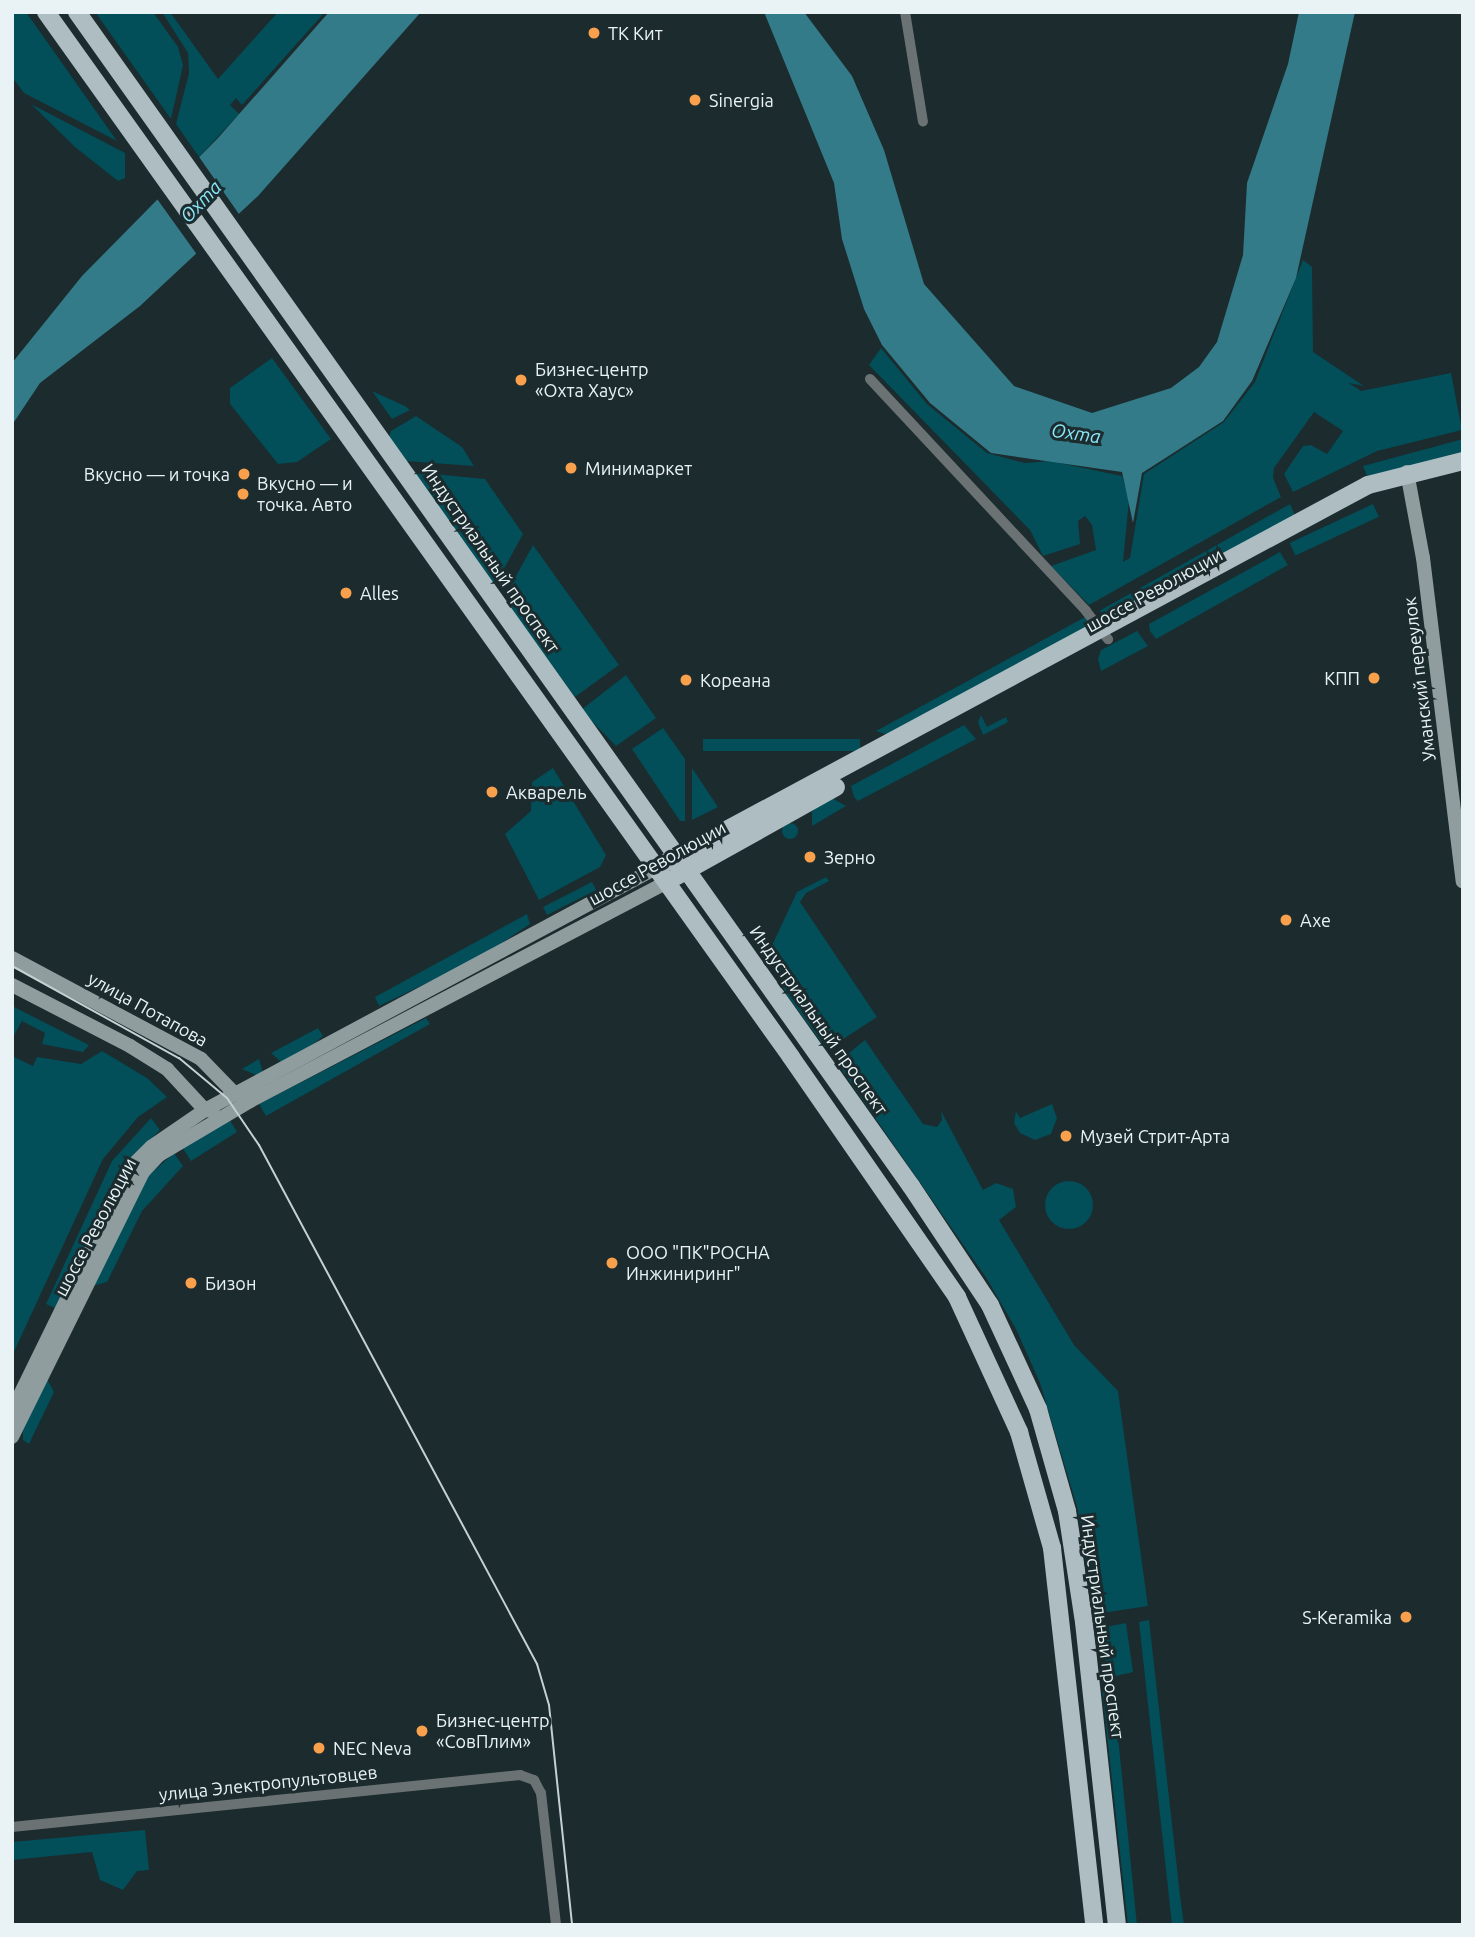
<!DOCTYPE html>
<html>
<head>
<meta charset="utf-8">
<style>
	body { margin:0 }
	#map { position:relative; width:1475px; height:1937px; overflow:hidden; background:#1b2b2e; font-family:Ubuntu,sans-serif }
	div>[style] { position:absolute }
	.green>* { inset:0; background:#024e59; transform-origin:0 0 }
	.round { border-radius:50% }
	.water>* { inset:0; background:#337b88 }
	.pier>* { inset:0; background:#1b2b2e }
	.street>* { height:10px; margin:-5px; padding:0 5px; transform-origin:5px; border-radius:5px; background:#6b7274 }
	.secondary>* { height:14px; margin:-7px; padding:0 7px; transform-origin:7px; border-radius:7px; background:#909d9f }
	.primary>* { height:18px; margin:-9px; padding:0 9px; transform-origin:9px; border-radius:9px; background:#aebdc1 }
	.tram>* { height:2px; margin:-1px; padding:0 1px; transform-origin:1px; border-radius:1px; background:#c5d0d2 }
	.dots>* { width:19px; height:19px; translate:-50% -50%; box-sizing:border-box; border:4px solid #1b2b2e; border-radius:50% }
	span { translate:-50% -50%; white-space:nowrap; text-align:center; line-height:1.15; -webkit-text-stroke:6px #1b2b2e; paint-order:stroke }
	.poi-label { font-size:18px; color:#e9f3f5 }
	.left { translate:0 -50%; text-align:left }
	.right { translate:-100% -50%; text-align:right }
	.street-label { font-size:18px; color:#e9f3f5 }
	.water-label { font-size:19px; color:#8be7f9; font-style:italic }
	.frame { position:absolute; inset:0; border:14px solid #e9f3f5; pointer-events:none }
</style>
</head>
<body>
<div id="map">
	<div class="green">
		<div style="clip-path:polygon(12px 12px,26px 12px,117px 141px,24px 93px,12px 77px)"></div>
		<div style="clip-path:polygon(95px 12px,153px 12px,178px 47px,183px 65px,171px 119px)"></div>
		<div style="clip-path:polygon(162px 12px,170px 12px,218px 79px,278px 12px,325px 12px,242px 105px,236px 98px,230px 105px,239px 114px,199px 157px,176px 124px,189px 73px,188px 53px)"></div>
		<div style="clip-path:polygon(31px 104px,125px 153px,125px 178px,118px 181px,75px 147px)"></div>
		<div style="clip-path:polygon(1303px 260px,1312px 267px,1313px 352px,1364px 386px,1349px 383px,1361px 391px,1451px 373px,1462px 430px,1377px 451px,1293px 492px,1284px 474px,1303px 446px,1311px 445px,1327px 454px,1343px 431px,1314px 412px,1274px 468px,1273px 478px,1281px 497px,1089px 605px,1051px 566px,1096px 550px,1092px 525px,1085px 516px,1078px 521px,1080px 544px,1043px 556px,1030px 530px,869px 365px,881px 348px,927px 404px,987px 453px,1025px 463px,1050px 461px,1122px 476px,1129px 500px,1123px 562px,1130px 558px,1144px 474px,1224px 422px,1255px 382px)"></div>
		<div style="clip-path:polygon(272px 358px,331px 439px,297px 462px,278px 464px,230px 404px,230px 388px)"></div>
		<div style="clip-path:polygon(372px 391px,405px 406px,410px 410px,392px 419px)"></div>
		<div style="clip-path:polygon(416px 416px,462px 447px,474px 466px,405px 461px,389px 437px,391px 431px)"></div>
		<div style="clip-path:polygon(1463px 439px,1463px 455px,1368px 479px,1363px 466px)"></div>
		<div style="clip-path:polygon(413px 472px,485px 479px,523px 534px,494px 587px)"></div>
		<div style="clip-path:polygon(1290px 504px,1295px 515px,1108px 616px,1099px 611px)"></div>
		<div style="left:1373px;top:504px;width:14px;height:92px;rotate:65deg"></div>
		<div style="clip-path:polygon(533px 545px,619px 665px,575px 697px,512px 611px,510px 587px)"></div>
		<div style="clip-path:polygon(1280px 552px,1288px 565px,1156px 639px,1150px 631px,1149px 624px)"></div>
		<div style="clip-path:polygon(1087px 616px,1087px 627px,891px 736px,876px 731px)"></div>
		<div style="clip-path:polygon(1137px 631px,1148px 646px,1101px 671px,1098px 659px,1101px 650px)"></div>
		<div style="clip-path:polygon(626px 675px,656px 718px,616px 746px,581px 710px)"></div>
		<div style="clip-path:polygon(981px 715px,987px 727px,1006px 717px,1008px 722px,983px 735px,978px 722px)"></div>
		<div style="clip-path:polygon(964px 725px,976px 739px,858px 801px,854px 797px,851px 786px)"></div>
		<div style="clip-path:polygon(663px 728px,685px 759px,685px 821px,680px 821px,632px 749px)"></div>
		<div style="left:860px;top:739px;width:12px;height:157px;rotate:90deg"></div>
		<div style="clip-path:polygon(553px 768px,606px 855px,600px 867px,539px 900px,505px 834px,531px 811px,532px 782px)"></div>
		<div style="clip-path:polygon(692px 768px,718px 807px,692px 820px)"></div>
		<div style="clip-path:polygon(830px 797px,846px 806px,812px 826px,812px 811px)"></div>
		<div class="round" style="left:782px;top:823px;width:16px;height:16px"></div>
		<div style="clip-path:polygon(826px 877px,829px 881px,806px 893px,800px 902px,877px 1017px,834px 1045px,825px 1047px,786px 994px,768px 954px,797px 892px)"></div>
		<div style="left:592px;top:882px;width:9px;height:55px;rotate:63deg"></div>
		<div style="clip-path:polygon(527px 914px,530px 924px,481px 957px,379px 1006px,375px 997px)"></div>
		<div style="clip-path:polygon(12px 1006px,89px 1045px,83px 1052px,42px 1044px,45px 1033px,22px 1021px,12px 1039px)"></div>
		<div style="clip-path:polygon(426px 1018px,430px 1024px,266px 1116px,259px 1104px)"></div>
		<div style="clip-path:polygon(318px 1028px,323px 1036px,309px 1048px,281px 1062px,271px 1053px)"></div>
		<div style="clip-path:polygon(865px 1040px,923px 1124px,937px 1127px,942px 1120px,941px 1111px,983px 1190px,996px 1183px,1013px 1189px,1016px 1207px,999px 1220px,1074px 1345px,1118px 1391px,1148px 1606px,1102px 1613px,1093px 1610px,1078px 1510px,1040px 1383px,1016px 1329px,987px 1279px,837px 1063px)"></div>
		<div style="clip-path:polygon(102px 1051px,147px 1078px,167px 1097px,138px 1117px,103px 1159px,12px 1356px,12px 1056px,33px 1066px,37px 1057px,81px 1064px)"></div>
		<div style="clip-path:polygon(259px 1059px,263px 1073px,256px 1075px,242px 1069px)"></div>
		<div style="clip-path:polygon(1052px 1104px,1057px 1118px,1051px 1134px,1035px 1140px,1020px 1133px,1014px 1123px,1016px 1111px,1020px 1118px)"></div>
		<div style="clip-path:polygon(151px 1118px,160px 1130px,124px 1165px,55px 1308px,46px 1304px,112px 1161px)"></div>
		<div style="clip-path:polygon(230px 1120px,237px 1132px,191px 1161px,182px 1147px)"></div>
		<div style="clip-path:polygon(174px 1153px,183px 1166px,142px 1211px,107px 1282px,93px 1286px,148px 1176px)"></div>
		<div class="round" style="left:1045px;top:1181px;width:48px;height:48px"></div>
		<div style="clip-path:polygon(47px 1379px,54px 1392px,29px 1444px,23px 1440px,23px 1430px)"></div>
		<div style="clip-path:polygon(1149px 1620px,1180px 1895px,1184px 1925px,1172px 1925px,1139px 1622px)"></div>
		<div style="clip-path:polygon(1126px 1623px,1133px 1672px,1112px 1677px,1137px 1925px,1128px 1925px,1102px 1689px,1110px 1688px,1100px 1628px)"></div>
		<div style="clip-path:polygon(145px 1830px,149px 1870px,137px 1871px,123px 1890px,100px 1880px,92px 1852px,12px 1860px,12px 1842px)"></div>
	</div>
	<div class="water">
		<div style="clip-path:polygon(329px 12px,421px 12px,258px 196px,140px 306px,40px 383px,12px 425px,12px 363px,82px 276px,218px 138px)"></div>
		<div style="clip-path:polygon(764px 12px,804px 12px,852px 76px,884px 150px,924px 284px,1014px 386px,1092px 413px,1171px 388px,1199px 367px,1217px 342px,1243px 255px,1247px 183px,1288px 64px,1299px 12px,1355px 12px,1296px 278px,1252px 381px,1223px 421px,1142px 473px,1133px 523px,1122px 472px,991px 453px,930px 403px,882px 345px,864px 309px,842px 239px,834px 183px)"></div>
	</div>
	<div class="pier">
		<div style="clip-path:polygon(197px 154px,241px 217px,198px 256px,155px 196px)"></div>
	</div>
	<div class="street">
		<div style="left:905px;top:12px;width:111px;rotate:80.7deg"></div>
		<div style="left:870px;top:379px;width:317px;rotate:47deg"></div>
		<div style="left:1086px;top:611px;width:36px;rotate:52deg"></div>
		<div style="left:12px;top:1827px;width:511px;rotate:-5.84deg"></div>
		<div style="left:520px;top:1775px;width:15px;rotate:20deg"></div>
		<div style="left:534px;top:1780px;width:15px;rotate:62deg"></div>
		<div style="left:541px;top:1793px;width:133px;rotate:83.5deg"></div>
	</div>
	<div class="secondary">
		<div style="left:1407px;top:472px;width:87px;rotate:79.5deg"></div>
		<div style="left:1423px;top:558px;width:326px;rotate:83deg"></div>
		<div style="left:12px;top:958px;width:214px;rotate:28.1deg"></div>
		<div style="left:201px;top:1059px;width:49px;rotate:45.8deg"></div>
		<div style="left:12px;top:985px;width:133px;rotate:27.3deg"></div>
		<div style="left:130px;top:1046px;width:44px;rotate:31.9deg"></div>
		<div style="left:167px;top:1069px;width:56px;rotate:47.2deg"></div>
		<div style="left:205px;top:1110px;width:8px;rotate:7deg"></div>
		<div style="left:12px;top:1411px;width:273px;rotate:-63.9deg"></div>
		<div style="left:132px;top:1166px;width:27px;rotate:-45deg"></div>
		<div style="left:151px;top:1147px;width:65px;rotate:-34.4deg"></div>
		<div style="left:205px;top:1110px;width:510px;rotate:-28.22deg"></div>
		<div style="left:12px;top:1437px;width:296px;rotate:-63.7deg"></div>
		<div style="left:143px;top:1172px;width:23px;rotate:-47deg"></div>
		<div style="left:159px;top:1155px;width:106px;rotate:-30.7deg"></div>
		<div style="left:250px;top:1101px;width:469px;rotate:-27.7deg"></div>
	</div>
	<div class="primary">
		<div style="left:46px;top:12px;width:1283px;rotate:54.51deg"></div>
		<div style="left:791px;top:1057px;width:292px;rotate:55.3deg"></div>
		<div style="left:957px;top:1297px;width:149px;rotate:65.3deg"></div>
		<div style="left:1019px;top:1432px;width:121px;rotate:74.1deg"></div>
		<div style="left:1052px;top:1548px;width:379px;rotate:83.6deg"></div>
		<div style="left:77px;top:12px;width:1440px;rotate:54.61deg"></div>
		<div style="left:911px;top:1186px;width:143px;rotate:56.4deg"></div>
		<div style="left:990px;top:1305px;width:115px;rotate:65.2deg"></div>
		<div style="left:1038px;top:1409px;width:106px;rotate:74.1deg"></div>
		<div style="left:1067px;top:1511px;width:112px;rotate:81.3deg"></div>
		<div style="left:1084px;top:1622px;width:305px;rotate:83.8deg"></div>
		<div style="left:667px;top:862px;width:796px;rotate:-28.27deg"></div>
		<div style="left:1368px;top:485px;width:98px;rotate:-14.2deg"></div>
		<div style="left:677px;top:876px;width:182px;rotate:-29.2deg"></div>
	</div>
	<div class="tram">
		<div style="left:12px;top:966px;width:191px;rotate:28.9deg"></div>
		<div style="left:179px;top:1058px;width:62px;rotate:39.8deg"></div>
		<div style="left:227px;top:1098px;width:57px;rotate:55.8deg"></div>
		<div style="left:259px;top:1145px;width:589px;rotate:61.82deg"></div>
		<div style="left:537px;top:1664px;width:43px;rotate:73.7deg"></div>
		<div style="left:549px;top:1705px;width:221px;rotate:84deg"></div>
	</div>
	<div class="dots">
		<div style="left:594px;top:33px;background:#f9a04c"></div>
		<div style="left:695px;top:100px;background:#f9a04c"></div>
		<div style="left:521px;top:380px;background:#f9a04c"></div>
		<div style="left:571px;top:468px;background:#f9a04c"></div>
		<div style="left:244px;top:474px;background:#f9a04c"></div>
		<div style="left:243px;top:494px;background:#f9a04c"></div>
		<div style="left:346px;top:593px;background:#f9a04c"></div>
		<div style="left:1374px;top:678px;background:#f9a04c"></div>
		<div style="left:686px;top:680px;background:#f9a04c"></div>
		<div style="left:492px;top:792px;background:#f9a04c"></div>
		<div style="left:810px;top:857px;background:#f9a04c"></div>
		<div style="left:1286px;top:920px;background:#f9a04c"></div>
		<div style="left:1066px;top:1136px;background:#f9a04c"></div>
		<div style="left:612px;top:1263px;background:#f9a04c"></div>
		<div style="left:191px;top:1283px;background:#f9a04c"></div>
		<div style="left:1406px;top:1617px;background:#f9a04c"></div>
		<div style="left:422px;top:1731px;background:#f9a04c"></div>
		<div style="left:319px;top:1748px;background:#f9a04c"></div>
	</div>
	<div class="poi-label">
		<span class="left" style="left:608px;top:33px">ТК Кит</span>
		<span class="left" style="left:709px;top:100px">Sinergia</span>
		<span class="left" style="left:535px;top:380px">Бизнес-центр<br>«Охта Хаус»</span>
		<span class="left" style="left:585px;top:468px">Минимаркет</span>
		<span class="right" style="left:230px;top:474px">Вкусно — и точка</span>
		<span class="left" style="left:257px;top:494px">Вкусно — и<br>точка. Авто</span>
		<span class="left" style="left:360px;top:593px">Alles</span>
		<span class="right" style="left:1360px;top:678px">КПП</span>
		<span class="left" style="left:700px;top:680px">Кореана</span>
		<span class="left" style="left:506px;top:792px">Акварель</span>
		<span class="left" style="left:824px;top:857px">Зерно</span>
		<span class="left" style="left:1300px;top:920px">Ахе</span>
		<span class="left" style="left:1080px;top:1136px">Музей Стрит-Арта</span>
		<span class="left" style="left:626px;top:1263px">ООО "ПК"РОСНА<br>Инжиниринг"</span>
		<span class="left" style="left:205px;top:1283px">Бизон</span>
		<span class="right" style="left:1392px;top:1617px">S-Keramika</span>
		<span class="left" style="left:436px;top:1731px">Бизнес-центр<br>«СовПлим»</span>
		<span class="left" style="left:333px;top:1748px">NEC Neva</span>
	</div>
	<div class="street-label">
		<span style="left:491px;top:558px;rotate:55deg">Индустриальный проспект</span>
		<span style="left:1154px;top:590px;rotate:-29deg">шоссе Революции</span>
		<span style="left:1419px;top:679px;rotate:-97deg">Уманский переулок</span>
		<span style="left:657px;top:863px;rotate:-29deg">шоссе Революции</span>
		<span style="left:148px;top:1009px;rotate:29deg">улица Потапова</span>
		<span style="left:819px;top:1020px;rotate:55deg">Индустриальный проспект</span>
		<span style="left:95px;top:1227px;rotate:-62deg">шоссе Революции</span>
		<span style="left:1103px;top:1627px;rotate:82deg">Индустриальный проспект</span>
		<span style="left:268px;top:1783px;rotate:-6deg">улица Электропультовцев</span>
	</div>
	<div class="water-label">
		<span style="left:201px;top:202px;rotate:-46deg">Охта</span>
		<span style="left:1076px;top:434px;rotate:8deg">Охта</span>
	</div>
	<div class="frame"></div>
</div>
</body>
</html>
